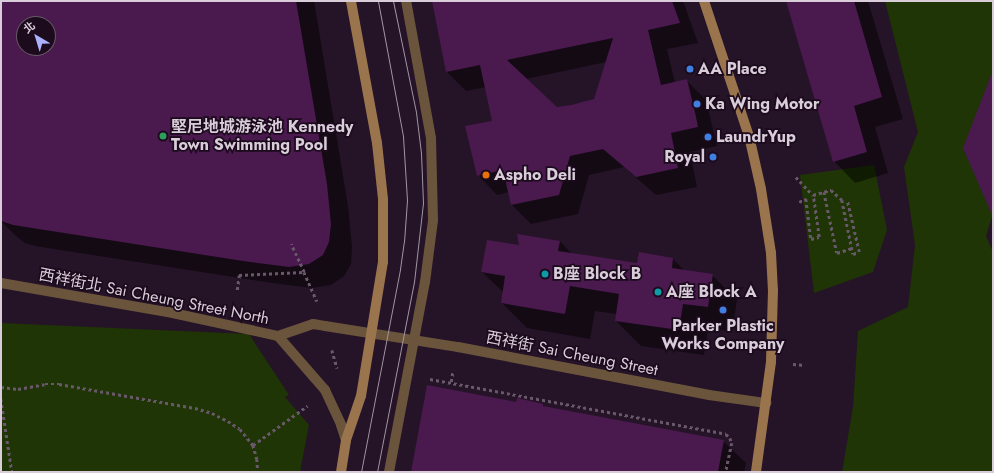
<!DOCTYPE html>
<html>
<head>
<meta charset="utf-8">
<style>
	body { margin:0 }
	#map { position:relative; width:994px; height:473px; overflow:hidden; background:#251327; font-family:Jost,"Noto Sans TC",sans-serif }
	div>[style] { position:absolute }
	.green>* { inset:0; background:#1f3505 }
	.shadow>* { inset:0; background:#0007 }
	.building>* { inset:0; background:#4a194e }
	.path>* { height:2.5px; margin-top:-1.25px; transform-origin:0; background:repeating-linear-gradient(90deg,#685869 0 3px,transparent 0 6px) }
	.tertiary>* { height:10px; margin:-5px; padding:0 5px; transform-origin:5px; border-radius:5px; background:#6b543c }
	.secondary>* { height:10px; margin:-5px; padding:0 5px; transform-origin:5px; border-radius:5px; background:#99744d }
	.tram>* { height:1px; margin:-0.5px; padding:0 0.5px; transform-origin:0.5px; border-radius:0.5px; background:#a395a4 }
	.dots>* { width:11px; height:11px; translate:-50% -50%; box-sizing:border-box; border:2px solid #1c0a1d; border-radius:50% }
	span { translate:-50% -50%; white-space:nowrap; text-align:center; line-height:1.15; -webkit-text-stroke:3.5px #1c0a1d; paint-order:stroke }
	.poi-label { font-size:16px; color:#d9cdda; font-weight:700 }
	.left { translate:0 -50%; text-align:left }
	.right { translate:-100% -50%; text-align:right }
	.street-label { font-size:16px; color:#d9cdda }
	.frame { position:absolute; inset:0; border:2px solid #d9cdda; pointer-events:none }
	.north { position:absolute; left:16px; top:16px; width:40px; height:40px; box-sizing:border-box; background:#1c0a1d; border:1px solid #685869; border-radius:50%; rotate:322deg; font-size:11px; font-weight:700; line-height:16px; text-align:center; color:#d9cdda }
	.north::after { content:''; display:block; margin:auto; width:14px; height:18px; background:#aab0fb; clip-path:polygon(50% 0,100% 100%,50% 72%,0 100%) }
</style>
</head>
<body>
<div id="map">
	<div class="green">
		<div style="clip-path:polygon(885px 1px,993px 1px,993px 213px,986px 236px,993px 252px,993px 472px,842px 472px,853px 407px,858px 331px,908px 307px,915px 245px,904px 167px,918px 132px)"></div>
		<div style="clip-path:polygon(874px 165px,887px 230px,873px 272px,814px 293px,800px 175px)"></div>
		<div style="clip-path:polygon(1px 323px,249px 334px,289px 395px,285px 397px,309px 425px,300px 472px,1px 472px)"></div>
	</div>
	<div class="shadow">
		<div style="clip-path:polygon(evenodd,1px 1px,314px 1px,348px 206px,352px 247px,351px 264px,344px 276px,331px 285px,312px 288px,265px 282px,35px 246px,25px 243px,16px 236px,1px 221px,1px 1px,24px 24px,48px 24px,48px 48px,24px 48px,24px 24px)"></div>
		<div style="clip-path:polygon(evenodd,433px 1px,683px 1px,698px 43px,667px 49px,675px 83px,687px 81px,706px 100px,717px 146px,690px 152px,697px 187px,656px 195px,624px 167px,589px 175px,578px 214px,531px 224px,512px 205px,509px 192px,497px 195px,478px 175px,493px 121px,486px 87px,466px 91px,447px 72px,433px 1px,606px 62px,595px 100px,557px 108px,526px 79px,606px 62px)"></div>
		<div style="clip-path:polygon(787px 1px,868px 1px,903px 119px,875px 127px,888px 173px,855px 183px,834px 161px)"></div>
		<div style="clip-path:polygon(560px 241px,572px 254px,638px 264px,673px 259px,685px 271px,712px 275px,737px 300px,732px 332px,708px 328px,704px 355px,641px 346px,616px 321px,617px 314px,595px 311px,590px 339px,527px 328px,502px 303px,504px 293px,482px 272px,520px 246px)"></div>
		<div style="clip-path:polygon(517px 403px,543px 405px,546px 408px,723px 441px,746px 463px,744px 472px,412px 472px)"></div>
	</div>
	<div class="building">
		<div style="clip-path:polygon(evenodd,1px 1px,296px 1px,327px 184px,331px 224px,329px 242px,323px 255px,309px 264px,289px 267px,243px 261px,13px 225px,1px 221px,1px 1px,24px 24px,48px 24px,48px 48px,24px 48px,24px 24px)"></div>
		<div style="clip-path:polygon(evenodd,432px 1px,672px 1px,680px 23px,648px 30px,661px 85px,687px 79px,696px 117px,698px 127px,671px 133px,678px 168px,636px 177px,603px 149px,570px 156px,559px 195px,511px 205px,503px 170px,477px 176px,465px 126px,492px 121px,480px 65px,446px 72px,432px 1px,613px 38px,594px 99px,571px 105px,557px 107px,507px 60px,613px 38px)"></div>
		<div style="clip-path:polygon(786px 1px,854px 1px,882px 97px,854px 106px,867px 152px,833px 162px)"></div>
		<div style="clip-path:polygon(991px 75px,993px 75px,993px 217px,963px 148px)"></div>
		<div style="clip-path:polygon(517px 234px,560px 241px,558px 251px,599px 257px,637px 263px,639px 252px,673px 258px,672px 268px,713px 274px,708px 307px,683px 304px,679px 330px,615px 321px,619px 294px,570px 286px,565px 314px,501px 303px,505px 276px,481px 272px,487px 240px,519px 245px)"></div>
		<div style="clip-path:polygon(427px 385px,516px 402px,517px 398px,543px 404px,543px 406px,724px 440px,718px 472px,411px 472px)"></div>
	</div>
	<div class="path">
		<div style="left:796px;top:177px;width:25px;rotate:47deg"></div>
		<div style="left:824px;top:192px;width:62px;rotate:78deg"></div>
		<div style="left:837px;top:253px;width:16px;rotate:-18deg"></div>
		<div style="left:813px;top:195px;width:19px;rotate:-16deg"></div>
		<div style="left:831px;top:190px;width:15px;rotate:42deg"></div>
		<div style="left:842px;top:200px;width:55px;rotate:78.5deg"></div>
		<div style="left:853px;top:254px;width:6px;rotate:-18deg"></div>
		<div style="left:859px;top:252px;width:53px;rotate:-103deg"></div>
		<div style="left:799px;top:202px;width:8px;rotate:-23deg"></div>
		<div style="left:806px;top:199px;width:40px;rotate:82.9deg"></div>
		<div style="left:811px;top:239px;width:8px;rotate:-14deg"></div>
		<div style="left:819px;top:237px;width:42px;rotate:-98.1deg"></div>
		<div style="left:304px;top:272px;width:32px;rotate:66deg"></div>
		<div style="left:237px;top:290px;width:15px;rotate:-82deg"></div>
		<div style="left:239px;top:275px;width:65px;rotate:-2.6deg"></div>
		<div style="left:304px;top:272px;width:31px;rotate:-115deg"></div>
		<div style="left:332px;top:350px;width:19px;rotate:74deg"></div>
		<div style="left:793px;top:364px;width:12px;rotate:5deg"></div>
		<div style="left:430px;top:379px;width:301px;rotate:10.5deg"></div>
		<div style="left:726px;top:434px;width:6px;rotate:45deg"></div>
		<div style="left:730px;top:438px;width:5px;rotate:68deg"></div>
		<div style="left:732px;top:443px;width:30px;rotate:102deg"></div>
		<div style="left:451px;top:382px;width:12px;rotate:-81deg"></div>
		<div style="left:1px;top:387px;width:17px;rotate:7deg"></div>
		<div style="left:18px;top:389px;width:27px;rotate:-10deg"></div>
		<div style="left:45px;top:384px;width:14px"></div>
		<div style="left:59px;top:384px;width:138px;rotate:10deg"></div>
		<div style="left:195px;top:408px;width:18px;rotate:16deg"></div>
		<div style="left:212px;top:413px;width:18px;rotate:27deg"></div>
		<div style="left:228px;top:421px;width:14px;rotate:34deg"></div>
		<div style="left:240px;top:429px;width:21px;rotate:51deg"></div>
		<div style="left:253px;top:445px;width:67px;rotate:-35.8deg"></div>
		<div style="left:1px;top:399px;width:74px;rotate:81.4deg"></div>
		<div style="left:253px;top:445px;width:15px;rotate:74deg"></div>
		<div style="left:257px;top:459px;width:13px;rotate:86deg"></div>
	</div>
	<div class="tertiary">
		<div style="left:1px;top:283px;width:169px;rotate:9.9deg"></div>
		<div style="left:168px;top:312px;width:113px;rotate:12.3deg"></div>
		<div style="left:278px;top:336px;width:37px;rotate:-19deg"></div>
		<div style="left:313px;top:324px;width:12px;rotate:9deg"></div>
		<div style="left:325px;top:326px;width:135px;rotate:9deg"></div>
		<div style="left:458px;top:347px;width:256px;rotate:10.8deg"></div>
		<div style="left:709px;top:395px;width:58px;rotate:8deg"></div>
		<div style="left:278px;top:336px;width:72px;rotate:49deg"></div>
		<div style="left:325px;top:390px;width:38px;rotate:65deg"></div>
		<div style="left:341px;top:425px;width:16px;rotate:72deg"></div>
		<div style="left:389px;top:472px;width:193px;rotate:-79.3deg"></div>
		<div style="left:425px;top:282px;width:63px;rotate:-82.6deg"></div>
		<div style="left:433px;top:220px;width:82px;rotate:-91.4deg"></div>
		<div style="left:431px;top:138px;width:139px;rotate:-100.3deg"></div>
	</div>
	<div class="secondary">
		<div style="left:704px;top:1px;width:142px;rotate:71.6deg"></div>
		<div style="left:749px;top:136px;width:54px;rotate:77.2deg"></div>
		<div style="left:761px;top:189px;width:65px;rotate:81.1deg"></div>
		<div style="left:771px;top:253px;width:37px;rotate:87deg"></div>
		<div style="left:773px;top:290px;width:72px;rotate:91.6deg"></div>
		<div style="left:771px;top:362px;width:111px;rotate:97.8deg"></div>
		<div style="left:341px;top:472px;width:32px;rotate:-81deg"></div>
		<div style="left:346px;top:440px;width:46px;rotate:-71.2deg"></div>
		<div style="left:361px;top:396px;width:136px;rotate:-80.7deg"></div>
		<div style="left:383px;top:262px;width:63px;rotate:-90deg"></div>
		<div style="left:383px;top:199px;width:56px;rotate:-96.1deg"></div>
		<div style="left:377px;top:143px;width:144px;rotate:-100.4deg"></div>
	</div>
	<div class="tram">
		<div style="left:361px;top:472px;width:207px;rotate:-79.1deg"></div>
		<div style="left:400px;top:269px;width:27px;rotate:-82deg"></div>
		<div style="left:404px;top:242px;width:42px;rotate:-85.9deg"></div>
		<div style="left:407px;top:200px;width:64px;rotate:-93.6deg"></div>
		<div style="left:403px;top:136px;width:137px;rotate:-100.5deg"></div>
		<div style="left:377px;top:472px;width:194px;rotate:-79deg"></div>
		<div style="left:414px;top:282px;width:80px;rotate:-83.5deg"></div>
		<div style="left:423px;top:203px;width:50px;rotate:-92.3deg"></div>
		<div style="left:421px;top:153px;width:41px;rotate:-97deg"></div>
		<div style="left:416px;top:112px;width:113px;rotate:-101.7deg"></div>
	</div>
	<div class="dots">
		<div style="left:690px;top:69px;background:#3f7fe0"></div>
		<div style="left:697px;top:104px;background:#3f7fe0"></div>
		<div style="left:163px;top:136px;background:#2e9e5b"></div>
		<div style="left:708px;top:137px;background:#3f7fe0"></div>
		<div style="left:713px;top:157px;background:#3f7fe0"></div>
		<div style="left:486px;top:175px;background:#e8710a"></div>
		<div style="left:545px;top:274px;background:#0f9aa8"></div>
		<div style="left:658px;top:292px;background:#0f9aa8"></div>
		<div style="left:723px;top:310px;background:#3f7fe0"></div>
	</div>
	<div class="poi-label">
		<span class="left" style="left:698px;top:69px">AA Place</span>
		<span class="left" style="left:705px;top:104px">Ka Wing Motor</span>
		<span class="left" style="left:171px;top:136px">堅尼地城游泳池 Kennedy<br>Town Swimming Pool</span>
		<span class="left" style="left:716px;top:137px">LaundrYup</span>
		<span class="right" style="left:705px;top:157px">Royal</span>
		<span class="left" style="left:494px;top:175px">Aspho Deli</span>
		<span class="left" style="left:553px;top:274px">B座 Block B</span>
		<span class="left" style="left:666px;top:292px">A座 Block A</span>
		<span style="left:723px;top:335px">Parker Plastic<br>Works Company</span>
	</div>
	<div class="street-label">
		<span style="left:154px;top:297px;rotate:11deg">西祥街北 Sai Cheung Street North</span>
		<span style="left:572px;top:354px;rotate:11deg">西祥街 Sai Cheung Street</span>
	</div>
	<div class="frame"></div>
	<div class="north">北</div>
</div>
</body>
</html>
